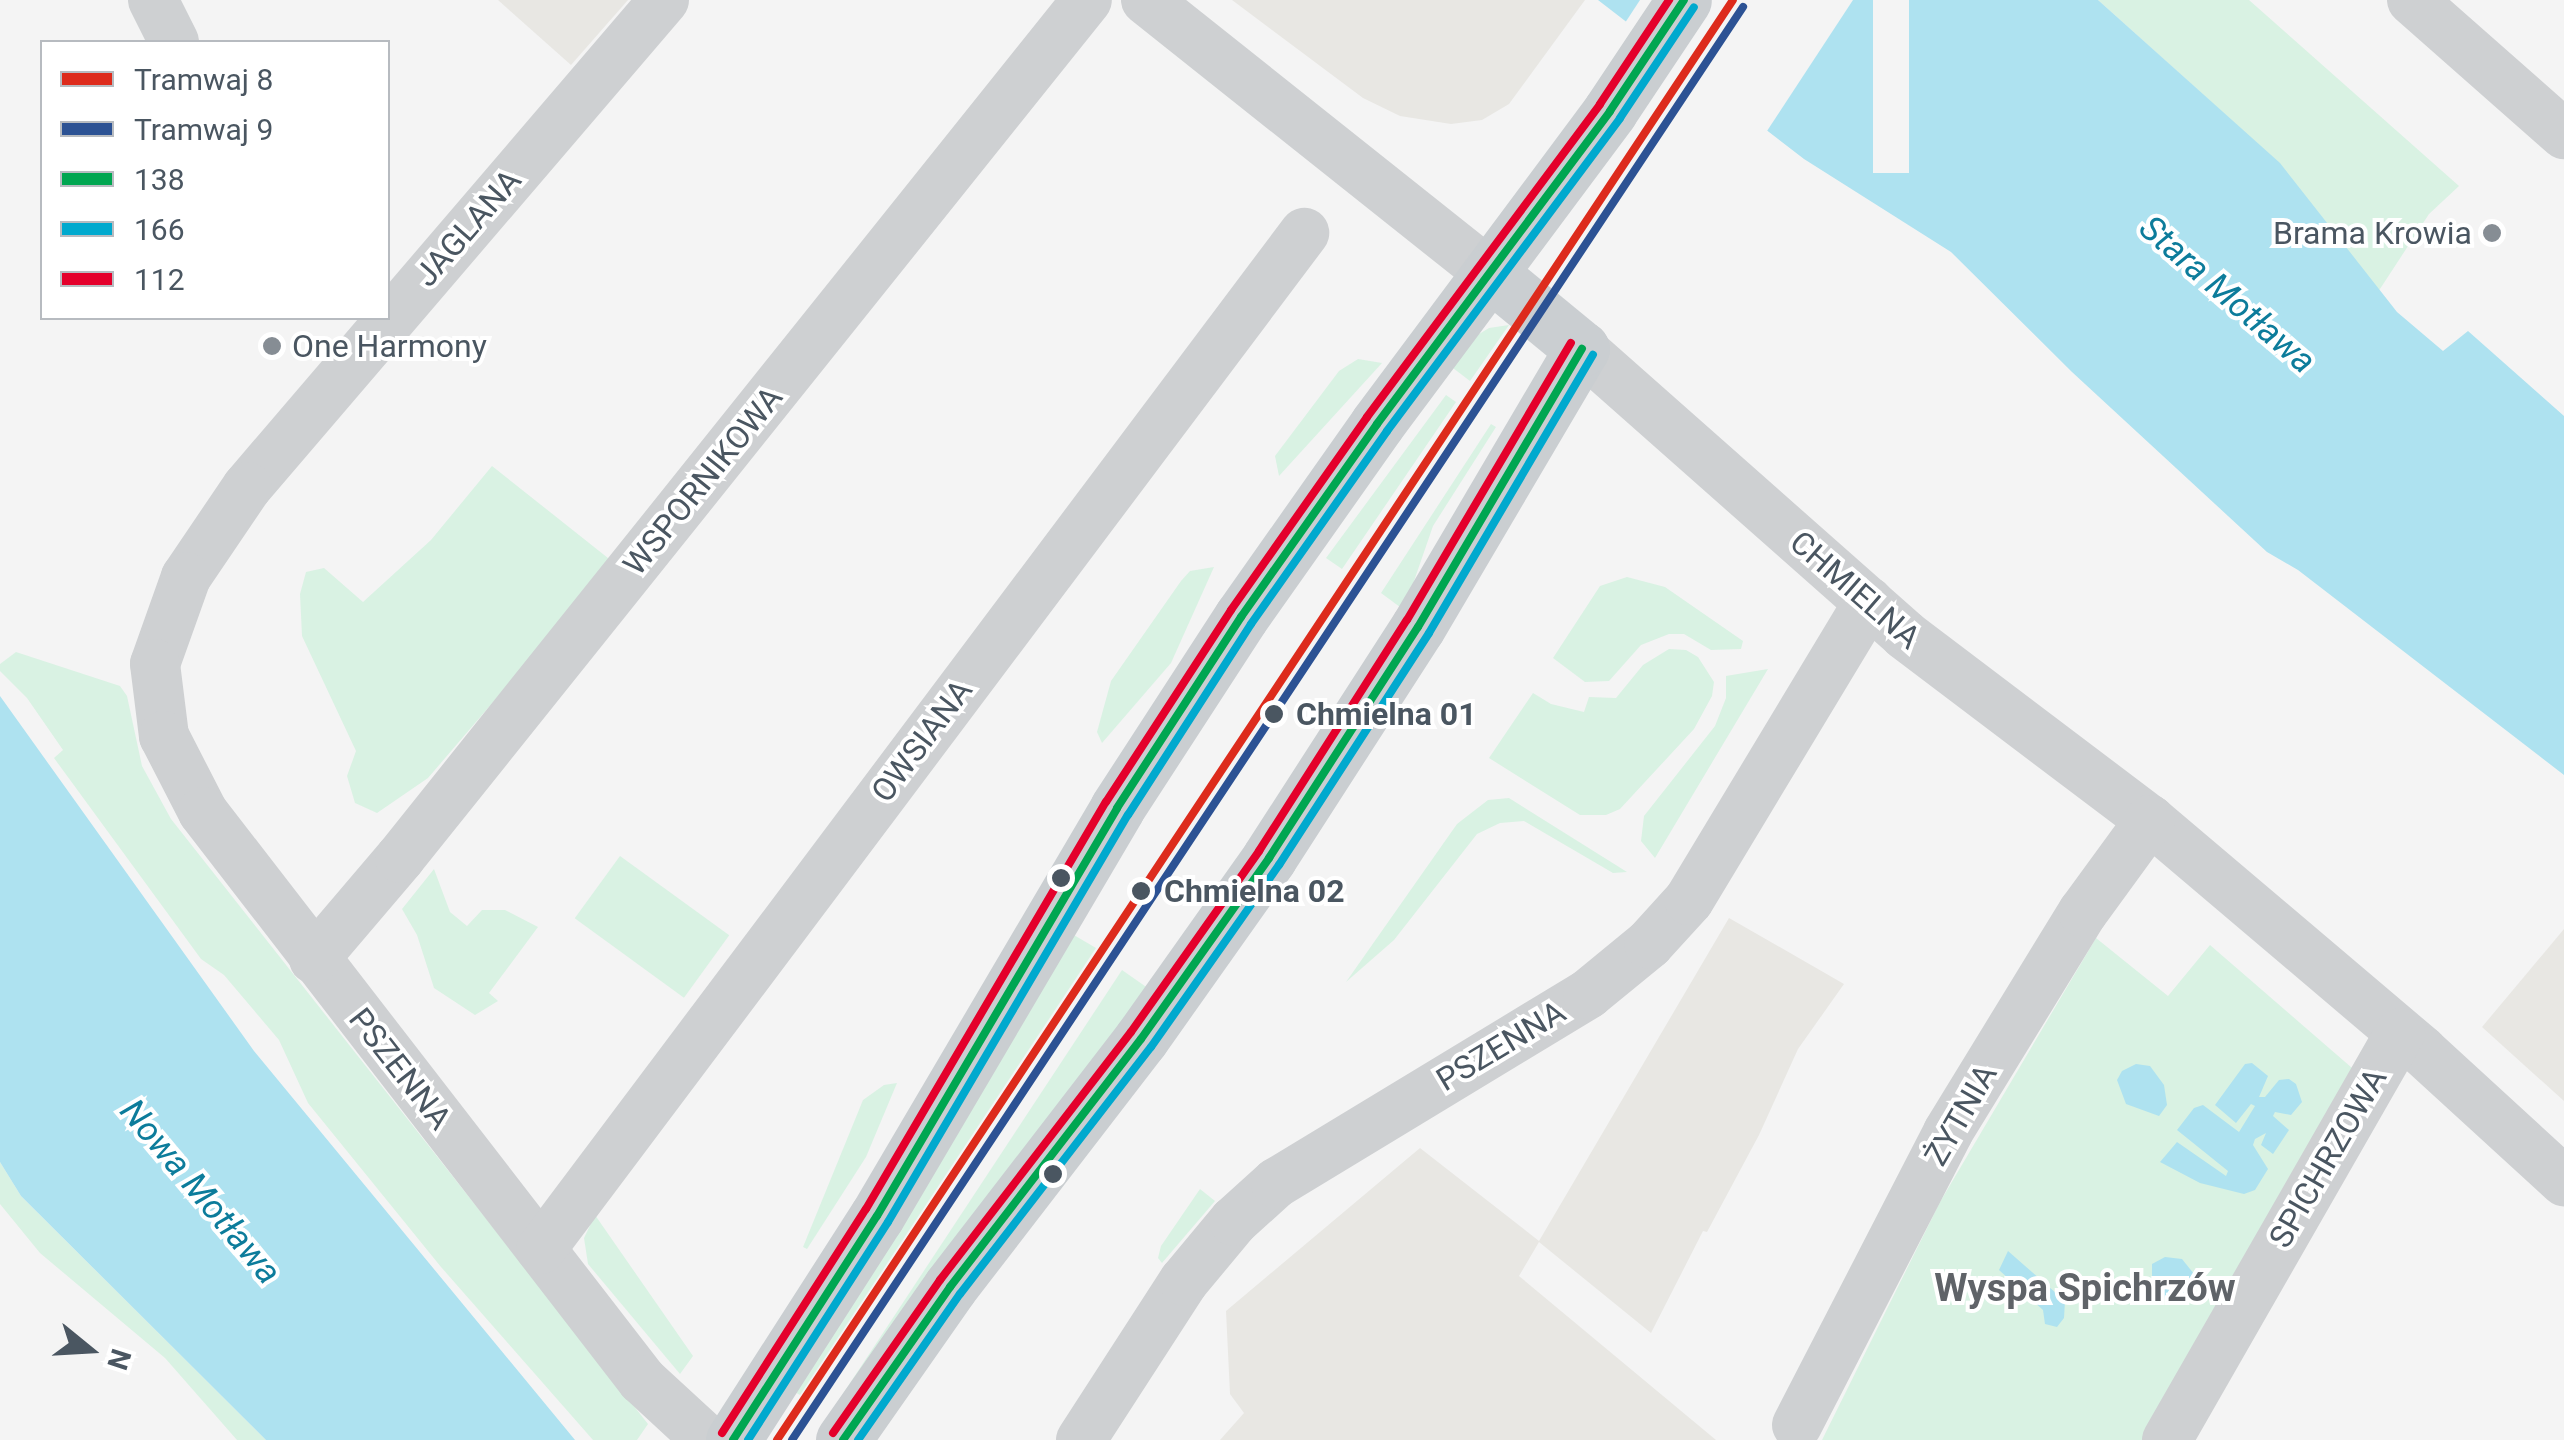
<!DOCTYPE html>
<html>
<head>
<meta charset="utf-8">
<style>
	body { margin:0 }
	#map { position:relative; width:2564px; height:1440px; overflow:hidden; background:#f4f4f4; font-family:Roboto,sans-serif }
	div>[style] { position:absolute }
	.commercial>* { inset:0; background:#e8e7e3 }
	.green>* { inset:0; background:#d9f2e3; transform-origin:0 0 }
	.water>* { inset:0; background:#aee2f0 }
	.pier>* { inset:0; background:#f4f4f4; transform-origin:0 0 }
	.street>* { height:50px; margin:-25px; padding:0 25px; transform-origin:25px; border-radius:25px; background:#ced0d2 }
	.primary>* { height:55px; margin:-27.5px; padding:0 27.5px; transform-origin:27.5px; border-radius:27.5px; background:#caced1 }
	.bus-1>* { height:8px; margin:-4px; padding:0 4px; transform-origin:4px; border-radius:4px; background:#00a651 }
	.bus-2>* { height:8px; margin:-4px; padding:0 4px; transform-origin:4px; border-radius:4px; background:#00a9ce }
	.bus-3>* { height:8px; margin:-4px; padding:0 4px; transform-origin:4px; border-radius:4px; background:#e4002b }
	.tram-1>* { height:8px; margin:-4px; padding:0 4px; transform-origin:4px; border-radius:4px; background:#dd2b1c }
	.tram-2>* { height:8px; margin:-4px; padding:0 4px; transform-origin:4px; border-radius:4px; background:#2c5294 }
	.dots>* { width:28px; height:28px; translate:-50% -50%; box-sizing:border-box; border:5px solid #fff; border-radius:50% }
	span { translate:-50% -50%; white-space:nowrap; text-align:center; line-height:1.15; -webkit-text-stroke:8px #fff; paint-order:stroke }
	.street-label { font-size:32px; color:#4a5661 }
	.poi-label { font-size:32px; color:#4a5661 }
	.right { translate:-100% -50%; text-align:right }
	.left { translate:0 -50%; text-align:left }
	.stop-label { font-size:32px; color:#4a5661; font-weight:700 }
	.water-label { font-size:35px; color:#0c7c9b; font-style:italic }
	.quarter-label { font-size:38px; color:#5f6368; font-weight:700 }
	.legend { position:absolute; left:40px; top:40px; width:350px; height:280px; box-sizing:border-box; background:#fff; border:2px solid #b7bbc0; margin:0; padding:12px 18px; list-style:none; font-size:30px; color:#4a5661 }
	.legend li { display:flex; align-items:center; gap:20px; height:50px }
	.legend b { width:50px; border:2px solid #b7bbc0 }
	.north { position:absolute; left:40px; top:1300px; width:100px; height:100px; -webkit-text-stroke:8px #fff; paint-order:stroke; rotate:108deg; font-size:28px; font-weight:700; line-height:40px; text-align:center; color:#4a5661 }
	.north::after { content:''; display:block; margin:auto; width:35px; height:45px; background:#4a5661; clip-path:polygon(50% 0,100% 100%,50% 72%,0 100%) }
</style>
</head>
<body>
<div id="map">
	<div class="commercial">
		<div style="clip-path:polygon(498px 0,628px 0,571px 65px)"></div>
		<div style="clip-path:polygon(1232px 0,1585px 0,1509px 104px,1482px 120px,1451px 124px,1400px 116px,1363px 98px)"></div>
		<div style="clip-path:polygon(1729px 918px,1844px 984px,1798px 1049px,1759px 1135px,1707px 1232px,1703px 1231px,1651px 1333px,1539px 1242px,1519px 1276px,1716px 1440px,1220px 1440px,1244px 1413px,1230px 1394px,1226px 1311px,1420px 1148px,1539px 1241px)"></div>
		<div style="clip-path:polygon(2564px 929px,2564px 1101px,2482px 1027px)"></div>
	</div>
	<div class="green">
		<div style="clip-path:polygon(2098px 0,2249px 0,2459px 186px,2429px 214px,2378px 292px,2279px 163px)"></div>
		<div style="clip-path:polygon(1509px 325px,1470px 381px,1449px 365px,1471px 339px,1489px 328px)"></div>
		<div style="clip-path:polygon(1358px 359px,1382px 363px,1279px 476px,1275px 456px,1339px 371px)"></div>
		<div style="clip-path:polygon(1446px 395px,1456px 402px,1342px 569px,1326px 558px)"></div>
		<div style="clip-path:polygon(1491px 424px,1496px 427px,1433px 526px,1404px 610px,1381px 593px)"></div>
		<div style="clip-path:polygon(492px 466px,613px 562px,428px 778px,377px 813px,355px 803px,347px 776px,356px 751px,302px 636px,300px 594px,306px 572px,324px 568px,363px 602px,431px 540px)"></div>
		<div style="clip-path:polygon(1214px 567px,1171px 663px,1102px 743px,1097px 732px,1111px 681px,1181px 581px,1190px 571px)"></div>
		<div style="clip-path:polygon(1627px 577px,1665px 587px,1743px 641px,1741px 649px,1711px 650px,1684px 634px,1669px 634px,1641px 645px,1609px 681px,1585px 682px,1553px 658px,1600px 586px)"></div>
		<div style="clip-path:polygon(1669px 649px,1686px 650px,1698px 657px,1714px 682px,1712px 696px,1694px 729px,1620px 809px,1606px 815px,1580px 815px,1489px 758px,1533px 693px,1551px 704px,1584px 712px,1589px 697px,1616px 698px,1643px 665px)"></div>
		<div style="clip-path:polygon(16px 652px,120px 686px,127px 696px,142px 766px,171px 819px,648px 1424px,637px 1440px,593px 1440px,441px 1267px,308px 1103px,279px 1040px,224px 975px,201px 959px,54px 758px,63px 750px,27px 698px,0 671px,0 664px)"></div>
		<div style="clip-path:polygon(1768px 669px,1655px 858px,1641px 841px,1644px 816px,1715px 726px,1726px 698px,1726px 676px)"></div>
		<div style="clip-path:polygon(1509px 798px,1627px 872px,1613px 873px,1524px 821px,1500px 823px,1477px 834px,1394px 940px,1346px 982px,1457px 824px,1488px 800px)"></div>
		<div style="left:620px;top:856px;width:135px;height:77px;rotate:36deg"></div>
		<div style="clip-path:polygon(434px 869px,450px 912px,467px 926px,482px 910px,505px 910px,538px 927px,489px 993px,498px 1001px,475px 1015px,434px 988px,417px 935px,402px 909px)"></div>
		<div style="clip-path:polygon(1067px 931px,1096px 948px,800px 1395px,793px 1391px)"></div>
		<div style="clip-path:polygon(2096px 938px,2168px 996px,2210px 945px,2359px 1074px,2150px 1440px,1822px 1440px,1940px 1202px)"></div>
		<div style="clip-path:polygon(1122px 970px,1152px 991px,829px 1415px)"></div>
		<div style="clip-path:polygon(897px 1083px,866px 1157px,807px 1249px,803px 1247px,863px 1100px,884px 1085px)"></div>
		<div style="clip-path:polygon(0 1162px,21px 1196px,266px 1440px,237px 1440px,165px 1358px,40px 1253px,0 1204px)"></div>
		<div style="clip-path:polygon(1200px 1189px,1215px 1201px,1162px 1263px,1158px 1258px,1161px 1246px)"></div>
		<div style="clip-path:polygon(595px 1215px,693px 1356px,680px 1374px,588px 1264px,584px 1238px)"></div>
	</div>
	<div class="water">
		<div style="clip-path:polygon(1598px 0,2098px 0,2280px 163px,2397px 312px,2443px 351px,2468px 331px,2564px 416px,2564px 775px,2298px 570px,2267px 552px,2072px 372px,1951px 252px,1804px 159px)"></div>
		<div style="clip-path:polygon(0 696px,254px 1051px,575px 1440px,266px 1440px,21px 1196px,0 1162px)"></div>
		<div style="clip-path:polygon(2252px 1063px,2268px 1076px,2259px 1097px,2265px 1097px,2279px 1080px,2289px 1079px,2296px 1084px,2302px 1102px,2291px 1115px,2275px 1112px,2273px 1116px,2289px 1130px,2273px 1154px,2261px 1145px,2266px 1133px,2255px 1139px,2253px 1145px,2268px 1169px,2255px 1190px,2244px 1194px,2200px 1183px,2160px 1162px,2177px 1142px,2226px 1176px,2228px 1171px,2177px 1130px,2194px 1108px,2203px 1105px,2239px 1132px,2255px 1106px,2251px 1104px,2236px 1123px,2215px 1105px,2245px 1064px)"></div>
		<div style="clip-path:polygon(2136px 1064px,2150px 1066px,2164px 1085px,2167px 1105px,2159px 1116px,2126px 1104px,2117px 1080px,2122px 1071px)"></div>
		<div style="clip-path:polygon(2008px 1251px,2065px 1301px,2064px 1318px,2057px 1327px,2045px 1324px,2043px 1310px,1999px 1270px)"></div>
		<div style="clip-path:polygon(2165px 1257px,2182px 1259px,2194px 1274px,2180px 1300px,2170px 1304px,2152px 1286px,2152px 1264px)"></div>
	</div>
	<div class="pier">
		<div style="clip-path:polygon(1640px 0,1853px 0,1765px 134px,1623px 26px)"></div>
		<div style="left:1873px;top:0;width:36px;height:173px"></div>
	</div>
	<div class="street">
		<div style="left:153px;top:0;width:47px;rotate:63.4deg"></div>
		<div style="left:664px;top:0;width:641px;rotate:130.57deg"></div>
		<div style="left:247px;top:487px;width:109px;rotate:124.1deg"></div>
		<div style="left:186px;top:577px;width:92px;rotate:109.6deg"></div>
		<div style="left:155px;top:664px;width:73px;rotate:82.9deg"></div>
		<div style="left:164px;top:736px;width:85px;rotate:62.8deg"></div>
		<div style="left:203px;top:812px;width:718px;rotate:52.3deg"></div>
		<div style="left:642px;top:1380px;width:88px;rotate:42.7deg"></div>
		<div style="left:1146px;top:0;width:441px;rotate:38.5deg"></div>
		<div style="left:2412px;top:0;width:203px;rotate:41.4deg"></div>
		<div style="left:1582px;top:349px;width:431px;rotate:41.5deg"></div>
		<div style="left:1905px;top:635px;width:307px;rotate:37.1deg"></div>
		<div style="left:2150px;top:820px;width:357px;rotate:40.3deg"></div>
		<div style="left:2422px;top:1051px;width:193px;rotate:42.5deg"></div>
		<div style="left:314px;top:959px;width:133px;rotate:-49.6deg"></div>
		<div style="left:400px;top:858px;width:1099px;rotate:-51.32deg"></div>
		<div style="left:541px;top:1249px;width:1271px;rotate:-53.09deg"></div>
		<div style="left:1797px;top:1425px;width:330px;rotate:-62.7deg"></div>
		<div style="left:1948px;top:1132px;width:258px;rotate:-58.5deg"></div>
		<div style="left:2083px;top:912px;width:114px;rotate:-53.9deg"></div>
		<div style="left:1081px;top:1440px;width:189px;rotate:-57.1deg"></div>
		<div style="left:1184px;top:1281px;width:78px;rotate:-50.2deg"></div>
		<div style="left:1234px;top:1221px;width:57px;rotate:-42.1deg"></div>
		<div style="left:1276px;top:1183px;width:365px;rotate:-31.2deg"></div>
		<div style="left:1588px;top:994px;width:79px;rotate:-39.3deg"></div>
		<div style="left:1649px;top:944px;width:59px;rotate:-47.7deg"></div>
		<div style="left:1689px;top:900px;width:348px;rotate:-58.9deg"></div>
		<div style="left:2167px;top:1440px;width:469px;rotate:-60.2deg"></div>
	</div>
	<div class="primary">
		<div style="left:733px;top:1440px;width:266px;rotate:-57.3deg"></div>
		<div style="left:877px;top:1216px;width:473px;rotate:-59.5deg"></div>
		<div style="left:1117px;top:808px;width:228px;rotate:-57deg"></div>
		<div style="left:1241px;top:617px;width:236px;rotate:-54.8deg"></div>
		<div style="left:1377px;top:424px;width:390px;rotate:-53.3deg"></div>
		<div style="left:1610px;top:111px;width:133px;rotate:-56.3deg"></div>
		<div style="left:843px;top:1440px;width:187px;rotate:-55deg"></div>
		<div style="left:950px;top:1287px;width:313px;rotate:-52.4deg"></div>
		<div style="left:1141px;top:1039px;width:222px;rotate:-54.7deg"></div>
		<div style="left:1269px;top:858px;width:275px;rotate:-57.2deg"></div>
		<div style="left:1418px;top:627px;width:323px;rotate:-59.5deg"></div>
		<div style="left:1582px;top:349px;width:118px;rotate:-140.5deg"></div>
	</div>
	<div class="bus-1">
		<div style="left:733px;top:1440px;width:266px;rotate:-57.3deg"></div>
		<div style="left:877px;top:1216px;width:473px;rotate:-59.5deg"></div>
		<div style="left:1117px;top:808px;width:228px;rotate:-57deg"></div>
		<div style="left:1241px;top:617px;width:236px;rotate:-54.8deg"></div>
		<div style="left:1377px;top:424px;width:390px;rotate:-53.3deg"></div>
		<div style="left:1610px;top:111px;width:133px;rotate:-56.3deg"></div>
		<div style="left:843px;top:1440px;width:187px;rotate:-55deg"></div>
		<div style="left:950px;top:1287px;width:313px;rotate:-52.4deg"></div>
		<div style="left:1141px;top:1039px;width:222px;rotate:-54.7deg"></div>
		<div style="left:1269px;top:858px;width:275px;rotate:-57.2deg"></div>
		<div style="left:1418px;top:627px;width:323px;rotate:-59.5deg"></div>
	</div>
	<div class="bus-2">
		<div style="left:748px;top:1440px;width:259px;rotate:-57.3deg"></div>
		<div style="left:888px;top:1222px;width:472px;rotate:-59.5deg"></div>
		<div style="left:1128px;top:815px;width:227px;rotate:-57.2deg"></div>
		<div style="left:1251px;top:624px;width:236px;rotate:-54.8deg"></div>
		<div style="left:1387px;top:431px;width:390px;rotate:-53.3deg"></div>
		<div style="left:1620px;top:118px;width:133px;rotate:-56.3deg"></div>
		<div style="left:858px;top:1440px;width:178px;rotate:-55.1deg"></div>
		<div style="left:960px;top:1294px;width:312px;rotate:-52.3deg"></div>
		<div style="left:1151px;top:1047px;width:223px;rotate:-54.9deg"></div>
		<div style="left:1279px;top:865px;width:276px;rotate:-57.1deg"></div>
		<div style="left:1429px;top:633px;width:323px;rotate:-59.5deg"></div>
	</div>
	<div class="bus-3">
		<div style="left:722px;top:1433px;width:266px;rotate:-57.3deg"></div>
		<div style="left:866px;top:1209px;width:472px;rotate:-59.5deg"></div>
		<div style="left:1106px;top:802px;width:229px;rotate:-56.9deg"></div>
		<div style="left:1231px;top:610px;width:236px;rotate:-54.8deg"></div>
		<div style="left:1367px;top:417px;width:390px;rotate:-53.3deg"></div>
		<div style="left:1600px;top:104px;width:125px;rotate:-56.4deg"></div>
		<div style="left:833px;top:1433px;width:187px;rotate:-55deg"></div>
		<div style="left:940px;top:1280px;width:313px;rotate:-52.4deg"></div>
		<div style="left:1131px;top:1032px;width:222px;rotate:-54.7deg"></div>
		<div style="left:1259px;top:851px;width:274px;rotate:-57.4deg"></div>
		<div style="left:1407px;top:620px;width:322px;rotate:-59.4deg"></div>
	</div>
	<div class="tram-1">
		<div style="left:777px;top:1440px;width:1728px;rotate:-56.42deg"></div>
	</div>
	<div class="tram-2">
		<div style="left:792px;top:1440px;width:1720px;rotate:-56.43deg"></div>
	</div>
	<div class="dots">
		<div style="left:2492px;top:233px;background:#868d94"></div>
		<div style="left:272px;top:346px;background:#868d94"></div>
		<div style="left:1274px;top:714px;background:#4a5661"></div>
		<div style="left:1061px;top:878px;background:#4a5661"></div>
		<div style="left:1141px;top:891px;background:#4a5661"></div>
		<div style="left:1053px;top:1174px;background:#4a5661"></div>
	</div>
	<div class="street-label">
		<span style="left:468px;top:228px;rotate:-49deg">JAGLANA</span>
		<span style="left:703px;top:481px;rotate:-51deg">WSPORNIKOWA</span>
		<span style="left:1855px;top:590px;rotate:41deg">CHMIELNA</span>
		<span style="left:922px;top:741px;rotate:-53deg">OWSIANA</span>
		<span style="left:1501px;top:1046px;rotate:-31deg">PSZENNA</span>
		<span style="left:400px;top:1069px;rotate:52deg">PSZENNA</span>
		<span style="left:1961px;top:1115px;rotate:-60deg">ŻYTNIA</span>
		<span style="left:2328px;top:1158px;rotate:-60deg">SPICHRZOWA</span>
	</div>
	<div class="poi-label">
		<span class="right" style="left:2472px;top:233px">Brama Krowia</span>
		<span class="left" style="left:292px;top:346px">One Harmony</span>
	</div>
	<div class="stop-label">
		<span class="left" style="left:1296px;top:714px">Chmielna 01</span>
		<span class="left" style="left:1164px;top:891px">Chmielna 02</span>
	</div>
	<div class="water-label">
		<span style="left:2227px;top:295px;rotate:41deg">Stara Motława</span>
		<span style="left:200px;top:1192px;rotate:50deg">Nowa Motława</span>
	</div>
	<div class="quarter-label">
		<span style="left:2085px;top:1289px">Wyspa Spichrzów</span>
	</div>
	<ul class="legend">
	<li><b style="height:12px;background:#dd2b1c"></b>Tramwaj 8</li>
	<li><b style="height:12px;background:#2c5294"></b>Tramwaj 9</li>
	<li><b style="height:12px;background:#00a651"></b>138</li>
	<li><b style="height:12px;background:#00a9ce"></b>166</li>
	<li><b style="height:12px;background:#e4002b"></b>112</li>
	</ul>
	<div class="north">N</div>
</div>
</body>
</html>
